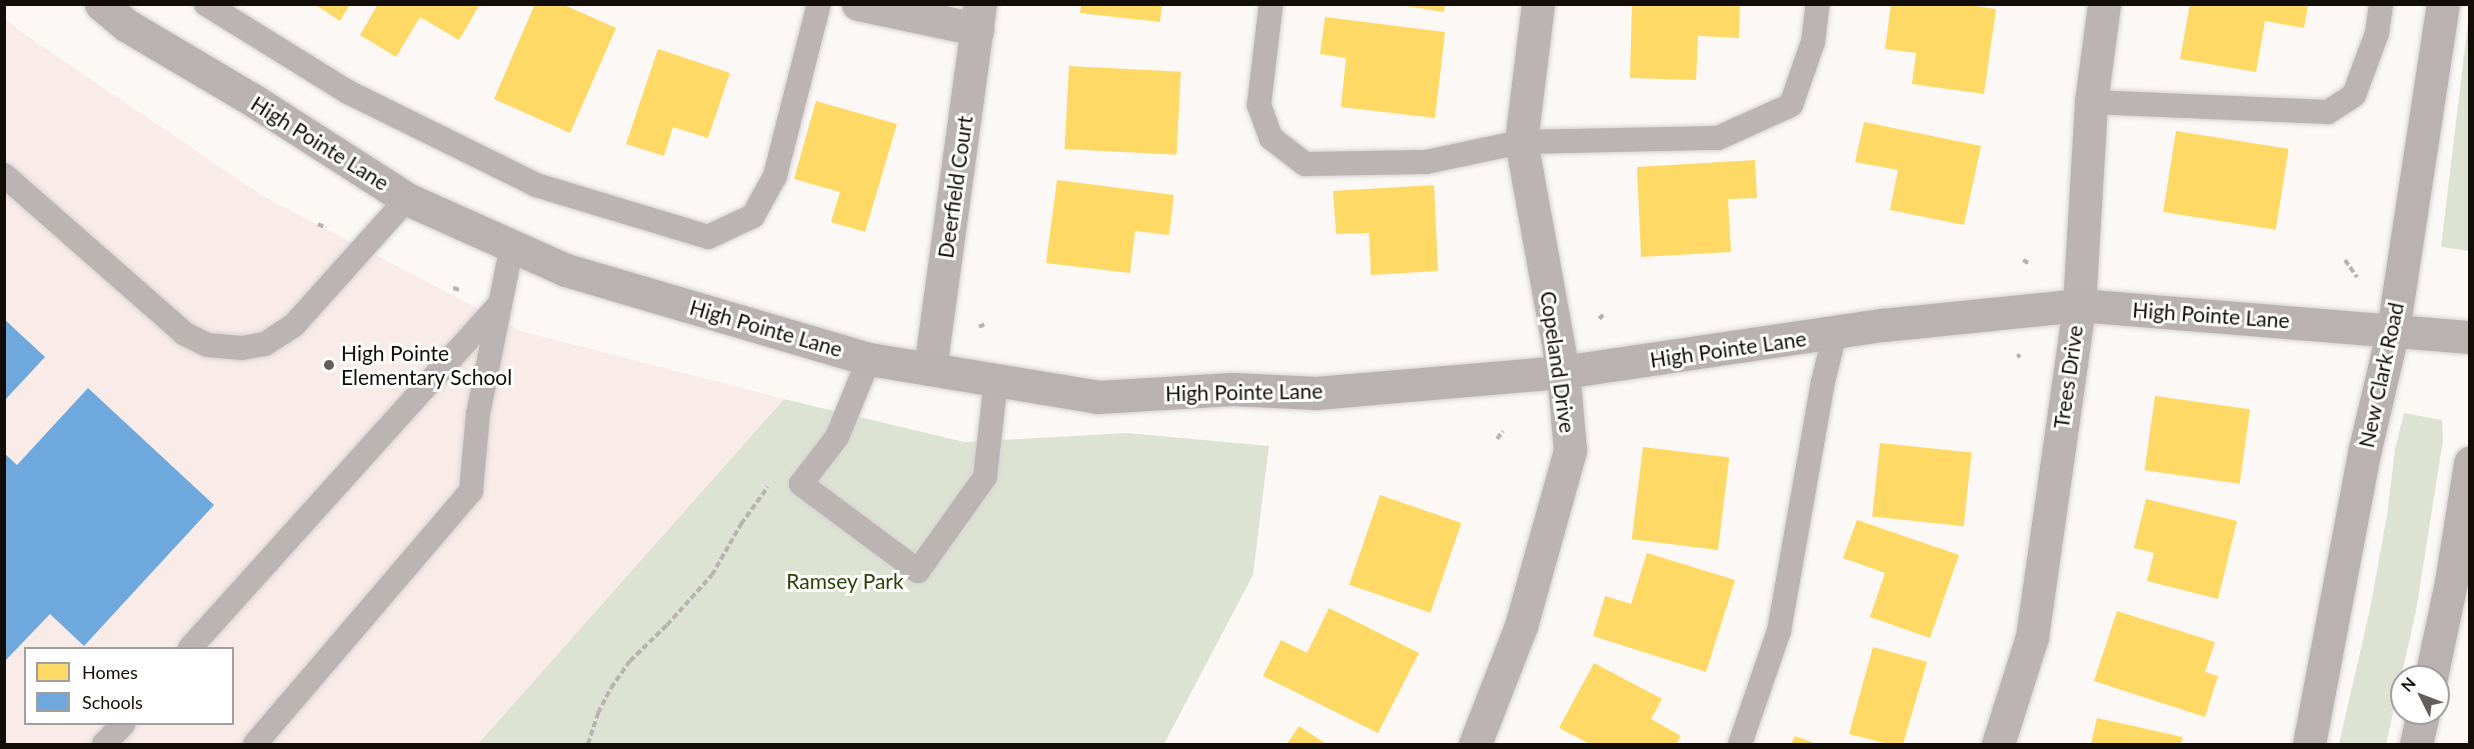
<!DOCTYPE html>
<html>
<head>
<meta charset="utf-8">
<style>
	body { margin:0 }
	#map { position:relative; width:2474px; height:749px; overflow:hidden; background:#fbf8f6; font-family:Lato,sans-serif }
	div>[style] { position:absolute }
	.education>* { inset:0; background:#f8ebe8 }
	.green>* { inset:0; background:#dde3d3 }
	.homes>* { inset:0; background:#ffd966; transform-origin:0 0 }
	.schools>* { inset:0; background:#6fa8dc }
	.path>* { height:4px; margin-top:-2px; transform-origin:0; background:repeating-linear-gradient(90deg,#b8b2b0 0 6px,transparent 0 9px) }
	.roads { filter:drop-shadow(0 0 2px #d5d2d1) drop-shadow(0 0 2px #d5d2d1) }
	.lane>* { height:24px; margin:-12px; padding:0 12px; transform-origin:12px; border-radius:12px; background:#bbb4b2 }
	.street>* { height:33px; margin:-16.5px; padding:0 16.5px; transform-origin:16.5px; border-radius:16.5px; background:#bbb4b2 }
	.secondary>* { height:33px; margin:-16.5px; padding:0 16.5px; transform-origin:16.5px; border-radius:16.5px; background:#bab2b0 }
	.dots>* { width:16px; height:16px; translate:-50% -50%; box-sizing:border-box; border:3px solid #fff; border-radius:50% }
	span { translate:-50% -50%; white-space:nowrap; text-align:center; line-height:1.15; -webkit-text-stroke:6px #fff; paint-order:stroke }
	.street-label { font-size:21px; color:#130d07 }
	.poi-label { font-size:21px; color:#130d07 }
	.left { translate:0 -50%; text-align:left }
	.park-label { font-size:21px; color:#2b4203 }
	.frame { position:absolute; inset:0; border:6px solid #130d07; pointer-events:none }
	.legend { position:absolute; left:24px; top:647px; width:210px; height:78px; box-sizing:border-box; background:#fff; border:2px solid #a19e9c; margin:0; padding:8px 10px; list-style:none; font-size:18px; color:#130d07 }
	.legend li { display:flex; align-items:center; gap:12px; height:30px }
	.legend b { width:30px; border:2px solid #a19e9c }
	.north { position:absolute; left:2390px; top:665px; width:60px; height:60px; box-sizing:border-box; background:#fff; border:2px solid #a19e9c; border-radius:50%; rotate:312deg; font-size:16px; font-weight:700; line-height:24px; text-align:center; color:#130d07 }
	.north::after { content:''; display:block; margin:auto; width:21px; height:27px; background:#645f5b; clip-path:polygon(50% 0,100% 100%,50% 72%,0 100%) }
</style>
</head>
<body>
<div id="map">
	<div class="education">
		<div style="clip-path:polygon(evenodd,4px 18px,21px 32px,261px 195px,521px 331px,784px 399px,478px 744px,5px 744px,4px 18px,26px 648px,232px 648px,232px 724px,26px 724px,26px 648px)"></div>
	</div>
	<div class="green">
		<div style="clip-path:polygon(2469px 14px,2469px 251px,2441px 247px)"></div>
		<div style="clip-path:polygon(784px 399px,964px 442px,1127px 433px,1269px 446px,1253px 575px,1164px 744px,478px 744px)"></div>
		<div style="clip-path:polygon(2404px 413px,2442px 420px,2443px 440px,2416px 611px,2386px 744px,2339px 744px,2370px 609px,2387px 515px,2395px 449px)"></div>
	</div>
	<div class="homes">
		<div style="clip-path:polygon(314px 4px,350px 4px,340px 21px)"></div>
		<div style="clip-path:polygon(378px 4px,480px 4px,459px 40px,420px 17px,396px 57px,360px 35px)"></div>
		<div style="clip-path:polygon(535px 4px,562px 4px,616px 28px,570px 133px,494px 99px)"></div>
		<div style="clip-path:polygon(1081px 4px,1162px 4px,1160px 22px,1080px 13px)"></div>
		<div style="clip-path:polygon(1632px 4px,1740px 4px,1739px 38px,1698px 36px,1696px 80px,1630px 78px)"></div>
		<div style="clip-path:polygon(1891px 4px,1962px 4px,1996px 9px,1984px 94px,1912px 84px,1916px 53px,1885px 49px)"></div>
		<div style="clip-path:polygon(2190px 4px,2308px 4px,2304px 28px,2265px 21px,2256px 72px,2180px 59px)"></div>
		<div style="clip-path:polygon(1400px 5px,1445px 5px,1444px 12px)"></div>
		<div style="clip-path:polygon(1325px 17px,1445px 32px,1435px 118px,1341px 107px,1346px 58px,1320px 54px)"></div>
		<div style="clip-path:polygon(658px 49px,730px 73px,708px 138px,673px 127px,664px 156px,626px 144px)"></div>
		<div style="left:1069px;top:66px;width:112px;height:83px;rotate:3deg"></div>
		<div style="clip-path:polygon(816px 101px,897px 124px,865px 232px,831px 222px,840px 192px,794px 179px)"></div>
		<div style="clip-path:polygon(1864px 122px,1981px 146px,1964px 225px,1890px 210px,1898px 170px,1855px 162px)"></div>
		<div style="left:2176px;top:131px;width:114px;height:82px;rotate:9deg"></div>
		<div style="clip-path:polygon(1755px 160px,1757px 198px,1728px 199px,1731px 252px,1641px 257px,1637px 167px)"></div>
		<div style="clip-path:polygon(1057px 180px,1174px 195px,1169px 235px,1135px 231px,1130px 273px,1046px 263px)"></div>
		<div style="clip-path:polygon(1434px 185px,1438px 271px,1371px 275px,1369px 233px,1336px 234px,1333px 191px)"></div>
		<div style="left:2155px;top:396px;width:96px;height:75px;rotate:8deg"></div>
		<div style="left:1880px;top:443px;width:92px;height:74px;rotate:6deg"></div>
		<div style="left:1643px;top:447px;width:87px;height:93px;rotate:7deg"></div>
		<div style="left:1380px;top:495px;width:86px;height:95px;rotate:19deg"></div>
		<div style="clip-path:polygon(2146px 499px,2237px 521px,2218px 599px,2147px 581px,2154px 553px,2134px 548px)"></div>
		<div style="clip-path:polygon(1857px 520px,1959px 555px,1930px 638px,1870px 617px,1885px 573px,1843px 558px)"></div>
		<div style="clip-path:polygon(1647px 553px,1735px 580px,1706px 672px,1593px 636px,1605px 596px,1631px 604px)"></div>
		<div style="clip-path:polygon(1329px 608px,1419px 653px,1378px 733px,1263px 676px,1281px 640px,1307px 653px)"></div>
		<div style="clip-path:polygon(2117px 611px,2215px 642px,2205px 672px,2218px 676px,2205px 717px,2094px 681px)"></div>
		<div style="clip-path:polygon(1873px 647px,1927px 662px,1903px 744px,1888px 744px,1849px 734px)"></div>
		<div style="clip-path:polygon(1594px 663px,1662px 699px,1651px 719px,1681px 736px,1676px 744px,1590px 744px,1559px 728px)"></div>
		<div style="clip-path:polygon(2097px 718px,2183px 737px,2181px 744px,2091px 744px)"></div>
		<div style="clip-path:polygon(1299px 726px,1326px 744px,1287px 744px)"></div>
		<div style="clip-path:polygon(1795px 736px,1817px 744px,1791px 744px)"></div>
	</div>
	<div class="schools">
		<div style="clip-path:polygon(4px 319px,45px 357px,4px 401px)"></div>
		<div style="clip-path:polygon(88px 388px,214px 505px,84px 646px,50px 614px,4px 662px,4px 453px,17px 465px)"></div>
	</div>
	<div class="path">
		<div style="left:318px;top:224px;width:9px;rotate:27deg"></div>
		<div style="left:2023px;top:260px;width:8px;rotate:30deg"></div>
		<div style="left:2345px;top:260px;width:21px;rotate:55deg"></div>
		<div style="left:453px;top:288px;width:8px;rotate:14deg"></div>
		<div style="left:1599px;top:319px;width:6px;rotate:-45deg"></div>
		<div style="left:979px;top:327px;width:9px;rotate:-27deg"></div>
		<div style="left:2017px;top:357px;width:4px;rotate:-34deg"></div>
		<div style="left:1497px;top:439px;width:10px;rotate:-53deg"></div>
		<div style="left:588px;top:744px;width:33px;rotate:-72deg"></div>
		<div style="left:598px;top:713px;width:28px;rotate:-63deg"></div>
		<div style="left:611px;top:688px;width:33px;rotate:-55deg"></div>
		<div style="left:630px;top:661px;width:52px;rotate:-44.2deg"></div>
		<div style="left:667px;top:625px;width:67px;rotate:-48deg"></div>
		<div style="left:712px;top:575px;width:59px;rotate:-60.4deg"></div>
		<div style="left:741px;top:524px;width:46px;rotate:-53.9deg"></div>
	</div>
	<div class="roads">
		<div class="lane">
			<div style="left:206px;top:4px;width:167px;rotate:31.8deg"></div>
			<div style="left:348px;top:92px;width:210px;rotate:26.3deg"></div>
			<div style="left:536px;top:185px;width:180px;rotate:16.8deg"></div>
			<div style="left:708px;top:237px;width:50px;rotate:-25deg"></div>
			<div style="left:753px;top:216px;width:46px;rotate:-61.2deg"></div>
			<div style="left:775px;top:176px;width:178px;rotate:-75.7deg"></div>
			<div style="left:1271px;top:4px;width:102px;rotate:96.8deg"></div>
			<div style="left:1259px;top:105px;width:35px;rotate:70deg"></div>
			<div style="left:1271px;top:138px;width:43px;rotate:37.4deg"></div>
			<div style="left:1305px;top:164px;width:121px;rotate:-0.9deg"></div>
			<div style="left:1426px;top:162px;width:97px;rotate:-11.9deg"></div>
			<div style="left:1521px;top:142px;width:197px;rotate:-1.2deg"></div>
			<div style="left:1718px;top:138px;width:80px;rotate:-24.3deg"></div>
			<div style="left:1791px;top:105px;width:67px;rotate:-70.8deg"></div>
			<div style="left:1813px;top:42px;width:38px;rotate:-83deg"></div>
			<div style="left:2091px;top:102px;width:237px;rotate:2.4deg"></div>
			<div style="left:2328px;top:112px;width:31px;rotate:-33deg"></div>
			<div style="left:2354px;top:95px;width:66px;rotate:-69.6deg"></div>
			<div style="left:2377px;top:33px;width:29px;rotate:-82deg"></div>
			<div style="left:4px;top:175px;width:241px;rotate:41.3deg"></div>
			<div style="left:185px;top:334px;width:25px;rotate:26deg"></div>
			<div style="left:208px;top:345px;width:34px;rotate:5deg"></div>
			<div style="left:242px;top:348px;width:23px;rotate:-10deg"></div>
			<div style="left:265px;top:344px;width:35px;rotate:-33deg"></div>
			<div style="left:294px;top:325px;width:169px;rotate:-48.1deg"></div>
			<div style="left:869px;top:359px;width:84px;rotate:112.3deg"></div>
			<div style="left:837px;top:437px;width:59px;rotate:127.5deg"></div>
			<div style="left:801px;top:484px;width:146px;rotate:36.6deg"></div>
			<div style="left:918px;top:571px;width:115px;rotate:-54.5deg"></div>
			<div style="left:985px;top:477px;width:98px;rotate:-83.5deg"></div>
			<div style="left:190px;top:648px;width:462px;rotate:-48deg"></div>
			<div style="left:104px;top:744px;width:28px;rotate:-46deg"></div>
			<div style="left:255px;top:744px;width:333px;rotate:-49.5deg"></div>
			<div style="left:471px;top:491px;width:77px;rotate:-84.8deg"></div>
			<div style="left:478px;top:414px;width:171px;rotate:-78.6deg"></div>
			<div style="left:1740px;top:744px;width:120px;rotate:-71deg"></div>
			<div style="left:1779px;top:631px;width:253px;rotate:-80deg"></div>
			<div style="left:1823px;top:382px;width:50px;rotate:-76.2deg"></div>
		</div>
		<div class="street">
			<div style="left:858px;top:4px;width:122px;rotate:11.9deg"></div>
			<div style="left:930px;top:369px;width:368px;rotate:-82.2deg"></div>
			<div style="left:1475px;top:744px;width:127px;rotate:-68.7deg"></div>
			<div style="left:1521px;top:626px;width:183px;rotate:-74.4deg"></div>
			<div style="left:1570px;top:450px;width:78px;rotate:-95.1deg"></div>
			<div style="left:1563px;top:372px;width:234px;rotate:-100.3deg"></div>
			<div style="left:1521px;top:142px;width:139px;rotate:-83deg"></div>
			<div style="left:1998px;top:744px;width:112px;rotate:-72.4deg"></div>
			<div style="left:2032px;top:637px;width:335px;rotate:-81.9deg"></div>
			<div style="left:2079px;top:305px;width:203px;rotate:-86.6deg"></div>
			<div style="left:2091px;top:102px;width:99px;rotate:-82.4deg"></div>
		</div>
		<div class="secondary">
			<div style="left:101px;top:4px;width:33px;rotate:40deg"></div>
			<div style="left:126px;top:25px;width:151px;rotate:30.6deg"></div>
			<div style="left:256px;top:102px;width:179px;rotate:32.7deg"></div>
			<div style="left:407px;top:199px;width:174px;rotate:24.1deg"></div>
			<div style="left:566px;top:270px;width:316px;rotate:16.4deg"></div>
			<div style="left:869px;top:359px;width:232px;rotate:9.4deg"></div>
			<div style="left:1098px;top:397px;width:134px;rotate:-3.4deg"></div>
			<div style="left:1232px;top:389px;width:84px;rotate:2.7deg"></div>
			<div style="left:1316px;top:393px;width:248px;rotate:-4.9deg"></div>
			<div style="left:1563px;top:372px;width:323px;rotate:-8.4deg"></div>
			<div style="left:1883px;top:325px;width:197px;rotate:-5.8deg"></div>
			<div style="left:2079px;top:305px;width:392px;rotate:4.7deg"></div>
			<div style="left:2431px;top:677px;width:97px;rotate:-78.1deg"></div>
			<div style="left:2451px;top:582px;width:121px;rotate:-80.9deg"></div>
			<div style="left:2309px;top:744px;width:300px;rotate:-79.3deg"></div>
			<div style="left:2365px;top:449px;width:122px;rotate:-76.8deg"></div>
			<div style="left:2393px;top:330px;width:330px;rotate:-81.3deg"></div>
			<div style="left:2416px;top:744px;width:32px;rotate:-77deg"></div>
		</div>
	</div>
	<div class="dots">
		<div style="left:329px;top:365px;background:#645f5b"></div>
	</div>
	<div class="street-label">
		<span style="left:320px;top:143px;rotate:32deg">High Pointe Lane</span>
		<span style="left:955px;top:187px;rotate:-82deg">Deerfield Court</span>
		<span style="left:2211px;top:315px;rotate:4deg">High Pointe Lane</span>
		<span style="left:766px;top:328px;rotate:16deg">High Pointe Lane</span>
		<span style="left:1728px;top:349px;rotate:-8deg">High Pointe Lane</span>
		<span style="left:1558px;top:362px;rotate:82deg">Copeland Drive</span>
		<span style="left:2381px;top:375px;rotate:-78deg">New Clark Road</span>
		<span style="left:2068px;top:377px;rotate:-82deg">Trees Drive</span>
		<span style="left:1244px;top:392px;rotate:-1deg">High Pointe Lane</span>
	</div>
	<div class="poi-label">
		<span class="left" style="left:341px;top:365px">High Pointe<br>Elementary School</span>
	</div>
	<div class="park-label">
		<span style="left:845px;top:581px">Ramsey Park</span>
	</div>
	<div class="frame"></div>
	<ul class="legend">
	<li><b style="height:16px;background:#ffd966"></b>Homes</li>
	<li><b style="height:16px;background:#6fa8dc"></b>Schools</li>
	</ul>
	<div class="north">N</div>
</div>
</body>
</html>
